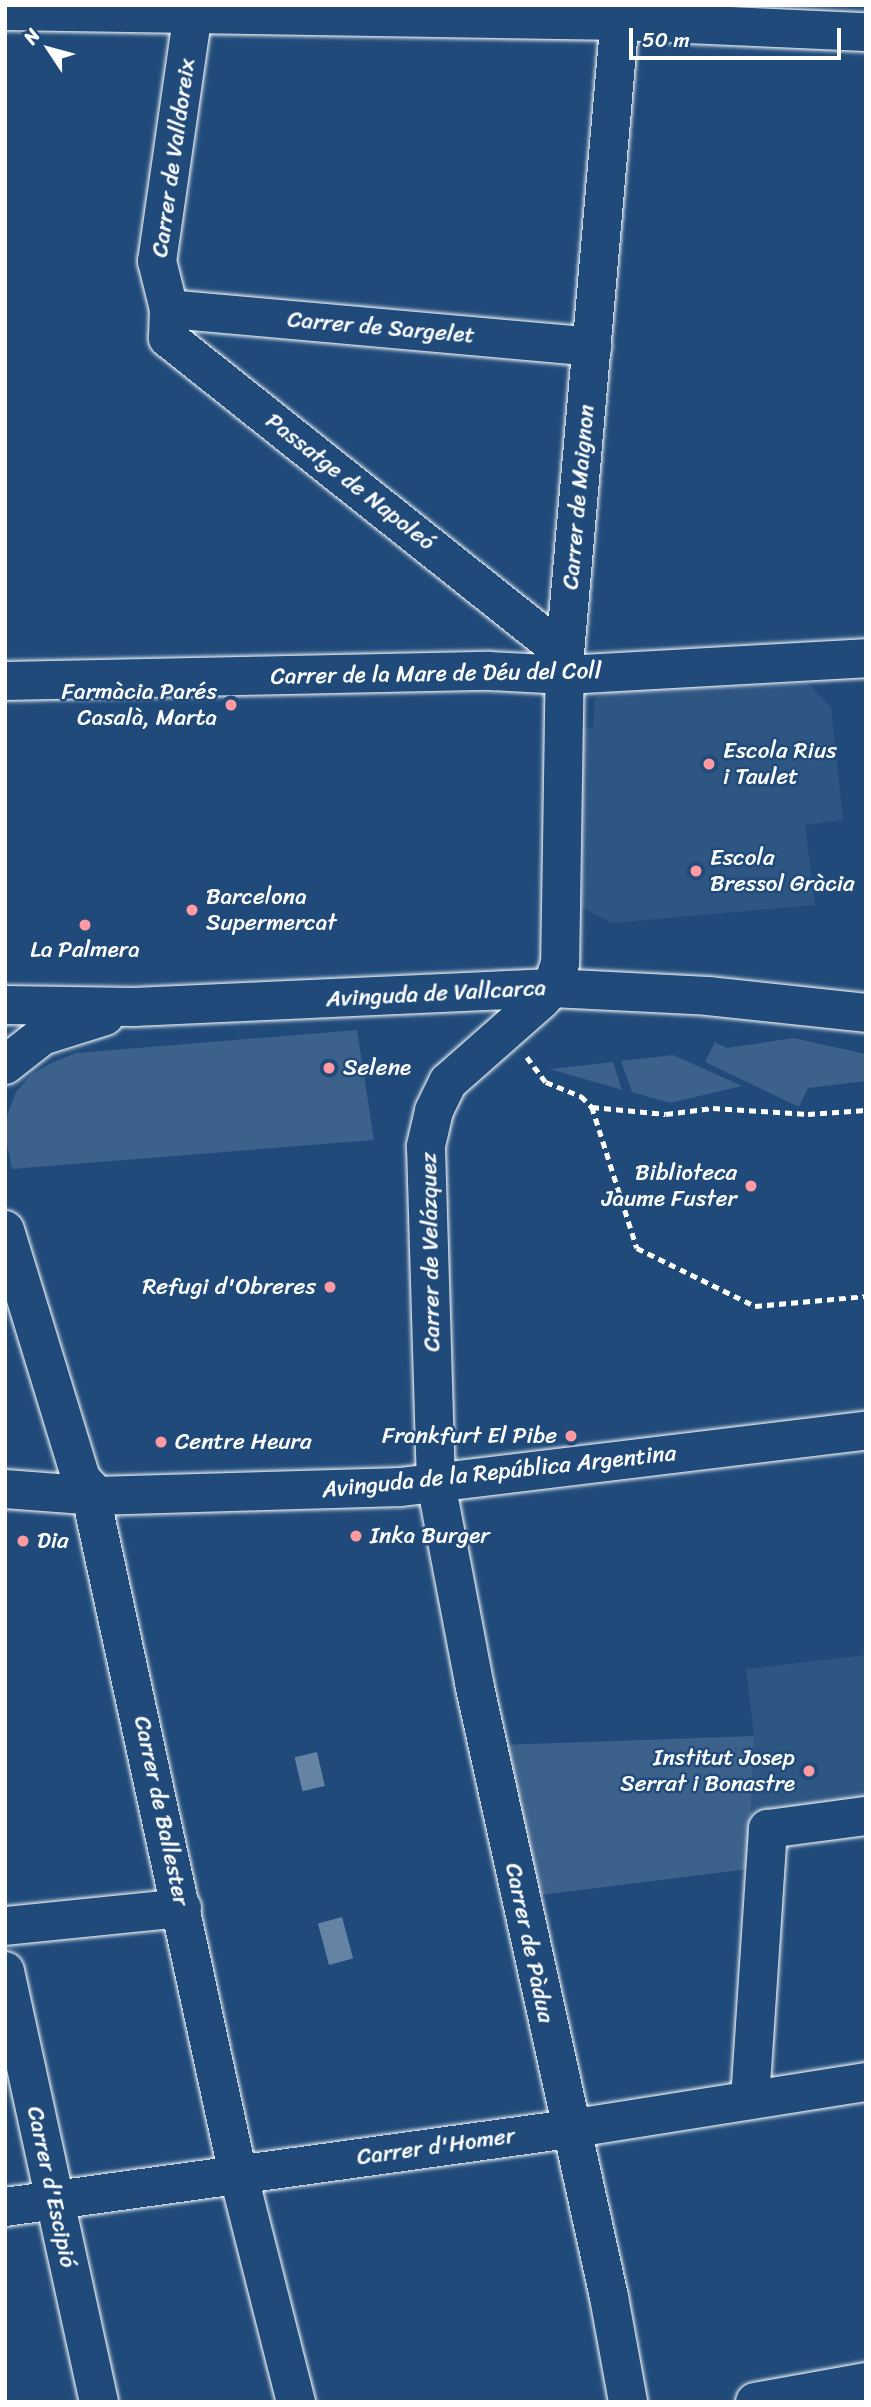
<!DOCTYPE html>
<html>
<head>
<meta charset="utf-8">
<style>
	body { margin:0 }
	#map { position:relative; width:871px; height:2407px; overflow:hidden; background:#1f4a7a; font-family:Sriracha,sans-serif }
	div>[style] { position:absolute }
	.built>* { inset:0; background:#2e5683 }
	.green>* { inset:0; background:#3c618b }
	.water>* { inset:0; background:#6583a4; transform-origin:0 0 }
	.path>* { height:4.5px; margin-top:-2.25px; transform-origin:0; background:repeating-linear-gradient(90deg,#fff 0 7px,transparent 0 12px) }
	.roads { filter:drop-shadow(0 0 2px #fff) drop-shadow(0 0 2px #fff) }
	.minor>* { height:38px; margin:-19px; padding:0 19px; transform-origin:19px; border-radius:19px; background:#1f4a7a }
	.major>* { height:38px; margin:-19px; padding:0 19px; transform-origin:19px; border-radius:19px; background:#1f4a7a }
	.dots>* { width:19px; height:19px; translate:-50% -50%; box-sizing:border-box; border:4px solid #1f4a7a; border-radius:50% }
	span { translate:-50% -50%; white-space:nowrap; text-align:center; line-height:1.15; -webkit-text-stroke:5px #1f4a7a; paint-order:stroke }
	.street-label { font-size:23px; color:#fff }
	.poi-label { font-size:23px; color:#fff }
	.right { translate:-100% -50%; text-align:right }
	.left { translate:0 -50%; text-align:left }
	.frame { position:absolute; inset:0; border:7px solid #fff; pointer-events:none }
	.north { position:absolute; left:14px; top:14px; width:70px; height:70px; -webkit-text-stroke:5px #1f4a7a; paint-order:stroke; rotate:306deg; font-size:19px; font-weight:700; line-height:28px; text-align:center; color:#fff }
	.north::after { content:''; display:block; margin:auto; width:24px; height:32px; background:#fff; clip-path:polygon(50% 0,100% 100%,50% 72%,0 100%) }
	.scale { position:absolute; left:629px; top:28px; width:212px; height:32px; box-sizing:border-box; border:4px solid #fff; border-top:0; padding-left:9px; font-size:21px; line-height:24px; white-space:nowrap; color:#fff; -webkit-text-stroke:5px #1f4a7a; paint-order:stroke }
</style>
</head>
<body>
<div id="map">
	<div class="built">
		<div style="clip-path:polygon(808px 684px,831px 707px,843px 820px,805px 825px,815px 905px,612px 923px,582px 908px,581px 729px,593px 728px,595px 698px,611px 690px)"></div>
		<div style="clip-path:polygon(866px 1655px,866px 1805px,751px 1819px,754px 1736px,746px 1669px)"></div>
	</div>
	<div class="green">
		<div style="clip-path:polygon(357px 1030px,374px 1140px,12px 1169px,5px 1134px,8px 1113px,16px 1092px,31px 1075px,51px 1063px,76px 1053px)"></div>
		<div style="clip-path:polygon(793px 1038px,866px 1054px,866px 1081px,808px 1088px,799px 1107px,705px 1062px,715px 1042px,727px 1048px)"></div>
		<div style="clip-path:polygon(673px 1055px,742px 1086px,670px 1103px,632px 1092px,621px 1061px)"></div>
		<div style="clip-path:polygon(613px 1062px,622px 1090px,550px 1069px)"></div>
		<div style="clip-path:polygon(754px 1736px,749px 1869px,533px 1896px,499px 1745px)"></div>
	</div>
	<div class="water">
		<div style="left:317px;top:1752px;width:35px;height:23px;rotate:77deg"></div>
		<div style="left:342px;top:1917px;width:43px;height:25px;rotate:75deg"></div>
	</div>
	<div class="path">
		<div style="left:527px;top:1057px;width:31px;rotate:53deg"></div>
		<div style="left:546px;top:1082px;width:38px;rotate:22deg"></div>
		<div style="left:581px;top:1096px;width:16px;rotate:45deg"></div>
		<div style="left:592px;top:1107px;width:148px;rotate:72.3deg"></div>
		<div style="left:637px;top:1248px;width:131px;rotate:26.2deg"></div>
		<div style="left:755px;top:1306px;width:111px;rotate:-5.1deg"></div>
		<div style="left:592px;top:1107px;width:74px;rotate:5.4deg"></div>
		<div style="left:666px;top:1114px;width:47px;rotate:-7.3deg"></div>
		<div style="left:713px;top:1108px;width:95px;rotate:3.6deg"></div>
		<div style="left:808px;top:1114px;width:58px;rotate:-3.9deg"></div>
	</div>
	<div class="roads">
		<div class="minor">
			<div style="left:194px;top:5px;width:259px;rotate:98.2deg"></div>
			<div style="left:157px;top:261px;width:49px;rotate:76deg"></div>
			<div style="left:169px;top:309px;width:29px;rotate:92deg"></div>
			<div style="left:168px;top:338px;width:493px;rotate:38.5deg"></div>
			<div style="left:621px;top:5px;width:650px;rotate:94.94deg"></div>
			<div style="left:565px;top:653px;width:310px;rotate:90.9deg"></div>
			<div style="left:560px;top:963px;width:26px;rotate:108deg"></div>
			<div style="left:552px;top:988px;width:16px;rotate:133deg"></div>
			<div style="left:541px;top:1000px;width:124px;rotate:138.6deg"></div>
			<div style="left:448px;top:1082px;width:32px;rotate:116deg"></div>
			<div style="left:434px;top:1111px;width:37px;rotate:103deg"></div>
			<div style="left:426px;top:1147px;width:336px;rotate:88.3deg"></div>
			<div style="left:436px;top:1483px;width:204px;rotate:79.2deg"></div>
			<div style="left:474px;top:1683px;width:629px;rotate:77.6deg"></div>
			<div style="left:609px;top:2297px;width:107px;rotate:79.7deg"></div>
			<div style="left:5px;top:11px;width:616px;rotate:0.93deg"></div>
			<div style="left:621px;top:21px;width:245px;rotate:2.6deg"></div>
			<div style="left:169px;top:309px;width:425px;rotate:5.1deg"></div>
			<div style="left:5px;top:681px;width:484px;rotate:-1.2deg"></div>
			<div style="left:489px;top:671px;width:76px;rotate:3deg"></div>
			<div style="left:565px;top:675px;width:301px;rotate:-3.2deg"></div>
			<div style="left:5px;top:1489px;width:92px;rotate:4.4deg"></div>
			<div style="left:97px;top:1496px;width:19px;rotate:96deg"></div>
			<div style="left:95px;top:1515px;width:661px;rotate:77.77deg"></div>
			<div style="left:235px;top:2161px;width:249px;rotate:75.8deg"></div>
			<div style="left:5px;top:1926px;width:178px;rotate:-5.8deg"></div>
			<div style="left:5px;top:1971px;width:441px;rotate:77.7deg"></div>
			<div style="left:750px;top:2100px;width:272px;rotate:-86.2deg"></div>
			<div style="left:768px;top:1829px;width:99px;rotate:-7.6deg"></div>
			<div style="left:5px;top:2207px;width:569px;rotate:-7.87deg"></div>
			<div style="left:569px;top:2129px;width:301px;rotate:-9deg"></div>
			<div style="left:755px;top:2402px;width:113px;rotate:-10.2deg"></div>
		</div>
		<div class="major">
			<div style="left:5px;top:1005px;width:129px;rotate:0.9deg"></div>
			<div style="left:134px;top:1007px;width:418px;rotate:-2.6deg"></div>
			<div style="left:552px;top:988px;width:156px;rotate:2.9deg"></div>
			<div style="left:708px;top:996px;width:159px;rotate:6.1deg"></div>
			<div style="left:5px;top:1065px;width:47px;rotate:-38.1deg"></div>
			<div style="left:42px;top:1036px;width:66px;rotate:-17.6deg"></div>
			<div style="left:5px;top:1230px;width:260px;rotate:73deg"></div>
			<div style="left:81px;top:1479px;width:23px;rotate:47deg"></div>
			<div style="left:97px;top:1496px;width:303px;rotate:-1.7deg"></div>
			<div style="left:400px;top:1487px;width:469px;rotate:-6.9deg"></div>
			<div style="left:860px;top:2402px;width:12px;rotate:-59deg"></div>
		</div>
	</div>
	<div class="dots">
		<div style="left:231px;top:705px;background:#ff9aa2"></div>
		<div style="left:709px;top:764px;background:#ff9aa2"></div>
		<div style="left:696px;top:871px;background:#ff9aa2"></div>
		<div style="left:192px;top:910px;background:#ff9aa2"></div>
		<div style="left:85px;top:925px;background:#ff9aa2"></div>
		<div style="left:329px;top:1068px;background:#ff9aa2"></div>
		<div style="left:751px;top:1186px;background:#ff9aa2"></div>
		<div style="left:330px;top:1287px;background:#ff9aa2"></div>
		<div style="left:571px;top:1436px;background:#ff9aa2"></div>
		<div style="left:161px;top:1442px;background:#ff9aa2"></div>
		<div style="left:356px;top:1536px;background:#ff9aa2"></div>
		<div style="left:23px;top:1541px;background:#ff9aa2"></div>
		<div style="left:809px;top:1771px;background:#ff9aa2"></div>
	</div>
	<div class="street-label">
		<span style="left:174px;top:158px;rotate:-82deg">Carrer de Valldoreix</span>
		<span style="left:381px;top:328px;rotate:5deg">Carrer de Sargelet</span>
		<span style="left:350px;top:482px;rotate:38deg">Passatge de Napoleó</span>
		<span style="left:579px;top:497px;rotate:-85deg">Carrer de Maignon</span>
		<span style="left:436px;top:674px;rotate:-1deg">Carrer de la Mare de Déu del Coll</span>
		<span style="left:436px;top:994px;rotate:-3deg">Avinguda de Vallcarca</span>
		<span style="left:431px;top:1252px;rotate:-91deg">Carrer de Velázquez</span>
		<span style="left:499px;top:1472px;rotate:-6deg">Avinguda de la República Argentina</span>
		<span style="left:161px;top:1811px;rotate:78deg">Carrer de Ballester</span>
		<span style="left:529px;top:1943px;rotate:78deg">Carrer de Pàdua</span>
		<span style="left:436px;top:2147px;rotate:-8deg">Carrer d'Homer</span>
		<span style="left:51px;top:2187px;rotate:78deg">Carrer d'Escipió</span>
	</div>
	<div class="poi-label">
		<span class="right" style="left:217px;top:705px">Farmàcia Parés<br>Casalà, Marta</span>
		<span class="left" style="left:723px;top:764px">Escola Rius<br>i Taulet</span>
		<span class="left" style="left:710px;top:871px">Escola<br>Bressol Gràcia</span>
		<span class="left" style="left:206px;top:910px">Barcelona<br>Supermercat</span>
		<span style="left:85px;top:950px">La Palmera</span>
		<span class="left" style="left:343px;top:1068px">Selene</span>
		<span class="right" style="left:737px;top:1186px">Biblioteca<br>Jaume Fuster</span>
		<span class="right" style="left:316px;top:1287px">Refugi d'Obreres</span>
		<span class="right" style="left:557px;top:1436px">Frankfurt El Pibe</span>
		<span class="left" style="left:175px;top:1442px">Centre Heura</span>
		<span class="left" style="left:370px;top:1536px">Inka Burger</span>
		<span class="left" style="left:37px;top:1541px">Dia</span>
		<span class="right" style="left:795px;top:1771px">Institut Josep<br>Serrat i Bonastre</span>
	</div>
	<div class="frame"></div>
	<div class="north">N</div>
	<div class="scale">50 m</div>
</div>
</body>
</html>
